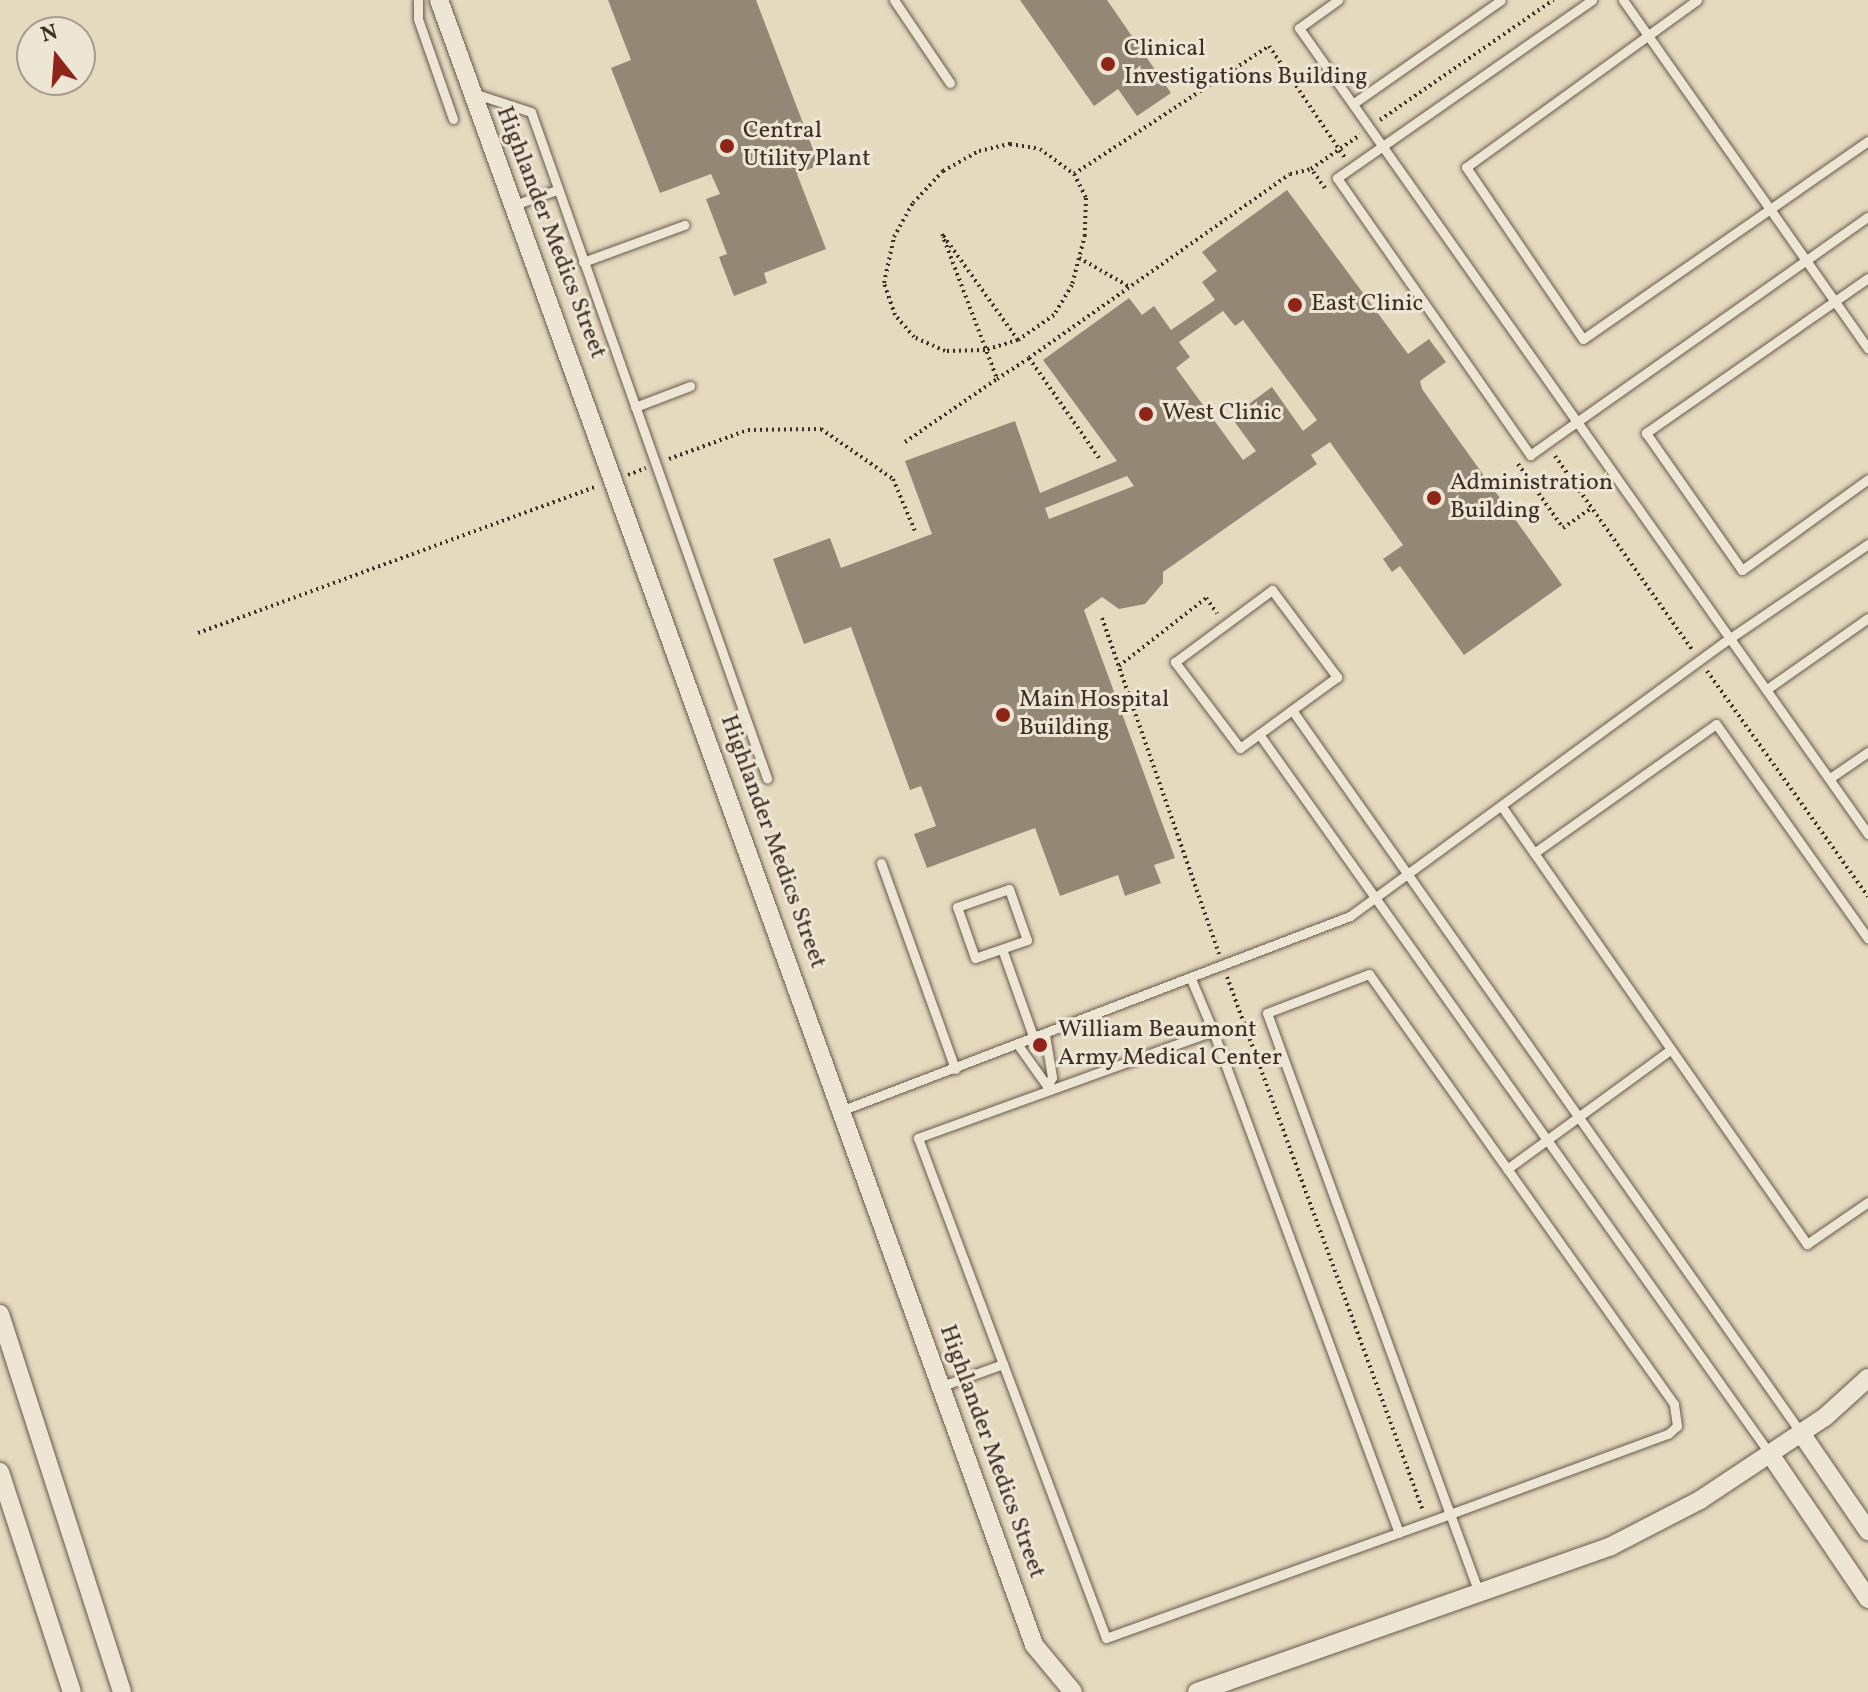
<!DOCTYPE html>
<html>
<head>
<meta charset="utf-8">
<style>
	body { margin:0 }
	#map { position:relative; width:1868px; height:1692px; overflow:hidden; background:#e5d9be; font-family:Vollkorn,serif }
	div>[style] { position:absolute }
	.building>* { inset:0; background:#958775 }
	.path>* { height:4px; margin-top:-2px; transform-origin:0; background:repeating-linear-gradient(90deg,#3f2e26 0 2px,transparent 0 6px) }
	.roads { filter:drop-shadow(0 0 2px #68594c) drop-shadow(0 0 2px #68594c) }
	.service>* { height:9px; margin:-4.5px; padding:0 4.5px; transform-origin:4.5px; border-radius:4.5px; background:#eee6d5 }
	.minor>* { height:18px; margin:-9px; padding:0 9px; transform-origin:9px; border-radius:9px; background:#eee6d5 }
	.dots>* { width:22px; height:22px; translate:-50% -50%; box-sizing:border-box; border:4px solid #eee6d5; border-radius:50% }
	span { translate:-50% -50%; white-space:nowrap; text-align:center; line-height:1.15; -webkit-text-stroke:6px #eee6d5; paint-order:stroke }
	.poi-label { font-size:24px; color:#3f2e26 }
	.left { translate:0 -50%; text-align:left }
	.street-label { font-size:24px; color:#3f2e26 }
	.north { position:absolute; left:16px; top:16px; width:80px; height:80px; box-sizing:border-box; background:#eee6d5; border:2px solid #a89c8f; border-radius:50%; rotate:343deg; font-size:22px; font-weight:700; line-height:32px; text-align:center; color:#3f2e26 }
	.north::after { content:''; display:block; margin:auto; width:28px; height:36px; background:#8f2418; clip-path:polygon(50% 0,100% 100%,50% 72%,0 100%) }
</style>
</head>
<body>
<div id="map">
	<div class="building">
		<div style="clip-path:polygon(608px 0,756px 0,819px 165px,797px 174px,826px 249px,764px 273px,767px 283px,734px 296px,719px 257px,727px 254px,706px 199px,720px 194px,711px 174px,660px 193px,611px 68px,631px 60px)"></div>
		<div style="clip-path:polygon(1020px 0,1107px 0,1171px 93px,1137px 116px,1118px 89px,1094px 106px)"></div>
		<div style="clip-path:polygon(evenodd,1287px 190px,1408px 354px,1429px 339px,1446px 362px,1420px 381px,1422px 389px,1562px 585px,1464px 655px,1400px 566px,1392px 572px,1383px 559px,1403px 545px,1330px 442px,1311px 455px,1317px 464px,1163px 572px,1163px 583px,1145px 604px,1119px 609px,1102px 597px,1084px 610px,1175px 858px,1154px 865px,1161px 883px,1125px 896px,1118px 875px,1060px 896px,1035px 828px,927px 868px,914px 834px,936px 826px,921px 786px,910px 790px,851px 627px,804px 644px,773px 559px,830px 538px,841px 568px,932px 534px,905px 461px,1015px 421px,1040px 493px,1117px 461px,1043px 360px,1129px 298px,1142px 315px,1154px 306px,1171px 330px,1215px 300px,1202px 282px,1217px 271px,1202px 252px,1287px 190px,1223px 311px,1235px 326px,1243px 320px,1317px 420px,1303px 431px,1272px 387px,1231px 417px,1256px 451px,1243px 460px,1176px 368px,1190px 357px,1179px 342px,1223px 311px,1287px 190px,1127px 476px,1134px 486px,1049px 519px,1045px 508px,1127px 476px)"></div>
	</div>
	<div class="path">
		<div style="left:1380px;top:120px;width:211px;rotate:-34.7deg"></div>
		<div style="left:1010px;top:144px;width:30px;rotate:9deg"></div>
		<div style="left:1040px;top:149px;width:42px;rotate:36.3deg"></div>
		<div style="left:1074px;top:174px;width:27px;rotate:63deg"></div>
		<div style="left:1086px;top:198px;width:37px;rotate:92deg"></div>
		<div style="left:1085px;top:235px;width:52px;rotate:104.6deg"></div>
		<div style="left:1072px;top:285px;width:35px;rotate:121deg"></div>
		<div style="left:1054px;top:315px;width:44px;rotate:145.2deg"></div>
		<div style="left:1018px;top:340px;width:34px;rotate:163deg"></div>
		<div style="left:985px;top:350px;width:40px;rotate:178.6deg"></div>
		<div style="left:945px;top:351px;width:34px;rotate:-156deg"></div>
		<div style="left:914px;top:337px;width:29px;rotate:-131deg"></div>
		<div style="left:895px;top:315px;width:34px;rotate:-109deg"></div>
		<div style="left:884px;top:283px;width:47px;rotate:-77.7deg"></div>
		<div style="left:894px;top:237px;width:39px;rotate:-61deg"></div>
		<div style="left:913px;top:203px;width:44px;rotate:-46.8deg"></div>
		<div style="left:943px;top:171px;width:41px;rotate:-29.1deg"></div>
		<div style="left:979px;top:151px;width:32px;rotate:-13deg"></div>
		<div style="left:1074px;top:174px;width:233px;rotate:-33.3deg"></div>
		<div style="left:1269px;top:46px;width:135px;rotate:55.8deg"></div>
		<div style="left:1325px;top:188px;width:24px;rotate:-126deg"></div>
		<div style="left:1311px;top:169px;width:60px;rotate:-34.8deg"></div>
		<div style="left:1079px;top:258px;width:59px;rotate:29.6deg"></div>
		<div style="left:1018px;top:340px;width:130px;rotate:-125.6deg"></div>
		<div style="left:942px;top:234px;width:155px;rotate:69.2deg"></div>
		<div style="left:997px;top:379px;width:38px;rotate:-33deg"></div>
		<div style="left:1029px;top:358px;width:122px;rotate:55deg"></div>
		<div style="left:1029px;top:358px;width:319px;rotate:-35.2deg"></div>
		<div style="left:1290px;top:174px;width:22px;rotate:-13deg"></div>
		<div style="left:905px;top:442px;width:112px;rotate:-34.4deg"></div>
		<div style="left:1555px;top:456px;width:239px;rotate:54.7deg"></div>
		<div style="left:669px;top:459px;width:84px;rotate:-20.2deg"></div>
		<div style="left:748px;top:430px;width:73px;rotate:-0.8deg"></div>
		<div style="left:821px;top:429px;width:88px;rotate:34.8deg"></div>
		<div style="left:893px;top:479px;width:56px;rotate:67.1deg"></div>
		<div style="left:1518px;top:464px;width:78px;rotate:54.9deg"></div>
		<div style="left:1563px;top:528px;width:35px;rotate:-35deg"></div>
		<div style="left:628px;top:475px;width:19px;rotate:-21deg"></div>
		<div style="left:1102px;top:618px;width:356px;rotate:70.8deg"></div>
		<div style="left:198px;top:633px;width:425px;rotate:-20.2deg"></div>
		<div style="left:1119px;top:666px;width:110px;rotate:-38deg"></div>
		<div style="left:1206px;top:598px;width:19px;rotate:54deg"></div>
		<div style="left:1707px;top:671px;width:277px;rotate:54.5deg"></div>
		<div style="left:1227px;top:977px;width:566px;rotate:69.84deg"></div>
	</div>
	<div class="roads">
		<div class="service">
			<div style="left:418px;top:0;width:19px;rotate:90deg"></div>
			<div style="left:418px;top:19px;width:106px;rotate:70.7deg"></div>
			<div style="left:894px;top:0;width:100px;rotate:56deg"></div>
			<div style="left:1338px;top:0;width:48px;rotate:144.3deg"></div>
			<div style="left:1299px;top:28px;width:987px;rotate:54.78deg"></div>
			<div style="left:1592px;top:0;width:311px;rotate:145.1deg"></div>
			<div style="left:1337px;top:178px;width:338px;rotate:55.1deg"></div>
			<div style="left:1530px;top:455px;width:413px;rotate:-35.2deg"></div>
			<div style="left:1623px;top:0;width:426px;rotate:54.9deg"></div>
			<div style="left:1697px;top:0;width:285px;rotate:144.1deg"></div>
			<div style="left:1466px;top:167px;width:208px;rotate:55.8deg"></div>
			<div style="left:1583px;top:339px;width:347px;rotate:-34.8deg"></div>
			<div style="left:473px;top:93px;width:61px;rotate:18.1deg"></div>
			<div style="left:531px;top:112px;width:707px;rotate:70.49deg"></div>
			<div style="left:1354px;top:103px;width:179px;rotate:-35deg"></div>
			<div style="left:514px;top:205px;width:46px;rotate:-19.2deg"></div>
			<div style="left:583px;top:262px;width:108px;rotate:-20.1deg"></div>
			<div style="left:1868px;top:278px;width:271px;rotate:145.1deg"></div>
			<div style="left:1646px;top:433px;width:167px;rotate:55deg"></div>
			<div style="left:1742px;top:570px;width:155px;rotate:-35.8deg"></div>
			<div style="left:635px;top:407px;width:59px;rotate:-20.9deg"></div>
			<div style="left:1272px;top:590px;width:109px;rotate:53.2deg"></div>
			<div style="left:1337px;top:677px;width:120px;rotate:143.8deg"></div>
			<div style="left:1240px;top:748px;width:108px;rotate:-127.1deg"></div>
			<div style="left:1175px;top:662px;width:121px;rotate:-36.6deg"></div>
			<div style="left:1767px;top:689px;width:123px;rotate:-35.1deg"></div>
			<div style="left:1292px;top:710px;width:884px;rotate:54.85deg"></div>
			<div style="left:1259px;top:734px;width:883px;rotate:54.64deg"></div>
			<div style="left:1830px;top:778px;width:46px;rotate:-34.4deg"></div>
			<div style="left:1502px;top:807px;width:533px;rotate:55.09deg"></div>
			<div style="left:1807px;top:1244px;width:74px;rotate:-34.5deg"></div>
			<div style="left:1534px;top:853px;width:223px;rotate:-35.3deg"></div>
			<div style="left:1716px;top:724px;width:263px;rotate:54.7deg"></div>
			<div style="left:881px;top:863px;width:219px;rotate:70.2deg"></div>
			<div style="left:1009px;top:889px;width:54px;rotate:70.6deg"></div>
			<div style="left:1027px;top:940px;width:55px;rotate:160.9deg"></div>
			<div style="left:975px;top:958px;width:54px;rotate:-109.4deg"></div>
			<div style="left:957px;top:907px;width:55px;rotate:-19.1deg"></div>
			<div style="left:1002px;top:949px;width:96px;rotate:70.4deg"></div>
			<div style="left:1191px;top:979px;width:56px;rotate:67.1deg"></div>
			<div style="left:1213px;top:1031px;width:314px;rotate:160.1deg"></div>
			<div style="left:918px;top:1138px;width:534px;rotate:69.39deg"></div>
			<div style="left:1106px;top:1638px;width:366px;rotate:-19.8deg"></div>
			<div style="left:1450px;top:1514px;width:232px;rotate:-20.2deg"></div>
			<div style="left:1668px;top:1434px;width:12px;rotate:-42deg"></div>
			<div style="left:1677px;top:1426px;width:22px;rotate:-98deg"></div>
			<div style="left:1674px;top:1404px;width:527px;rotate:-125.35deg"></div>
			<div style="left:1369px;top:974px;width:109px;rotate:159.1deg"></div>
			<div style="left:1267px;top:1013px;width:528px;rotate:69.95deg"></div>
			<div style="left:1448px;top:1509px;width:5px;rotate:68deg"></div>
			<div style="left:1450px;top:1514px;width:84px;rotate:69.8deg"></div>
			<div style="left:1213px;top:1031px;width:535px;rotate:69.67deg"></div>
			<div style="left:1045px;top:1035px;width:43px;rotate:80.5deg"></div>
			<div style="left:1052px;top:1077px;width:9px;rotate:117deg"></div>
			<div style="left:1018px;top:1045px;width:55px;rotate:54.6deg"></div>
			<div style="left:843px;top:1110px;width:543px;rotate:-20.94deg"></div>
			<div style="left:1350px;top:916px;width:462px;rotate:-36.2deg"></div>
			<div style="left:1723px;top:643px;width:176px;rotate:-34.3deg"></div>
			<div style="left:1507px;top:1169px;width:202px;rotate:-36.1deg"></div>
			<div style="left:942px;top:1386px;width:65px;rotate:-19.8deg"></div>
		</div>
		<div class="minor">
			<div style="left:439px;top:0;width:1749px;rotate:70.11deg"></div>
			<div style="left:1034px;top:1645px;width:61px;rotate:50.3deg"></div>
			<div style="left:0;top:1314px;width:397px;rotate:72.1deg"></div>
			<div style="left:1801px;top:1433px;width:119px;rotate:55.6deg"></div>
			<div style="left:1770px;top:1454px;width:175px;rotate:55.9deg"></div>
			<div style="left:0;top:1472px;width:231px;rotate:71.9deg"></div>
			<div style="left:1197px;top:1692px;width:439px;rotate:-19.4deg"></div>
			<div style="left:1611px;top:1546px;width:100px;rotate:-27.3deg"></div>
			<div style="left:1700px;top:1500px;width:150px;rotate:-33.6deg"></div>
			<div style="left:1825px;top:1417px;width:58px;rotate:-42.2deg"></div>
		</div>
	</div>
	<div class="dots">
		<div style="left:1108px;top:64px;background:#8f2418"></div>
		<div style="left:727px;top:146px;background:#8f2418"></div>
		<div style="left:1295px;top:305px;background:#8f2418"></div>
		<div style="left:1146px;top:414px;background:#8f2418"></div>
		<div style="left:1434px;top:498px;background:#8f2418"></div>
		<div style="left:1003px;top:715px;background:#8f2418"></div>
		<div style="left:1040px;top:1045px;background:#8f2418"></div>
	</div>
	<div class="poi-label">
		<span class="left" style="left:1124px;top:64px">Clinical<br>Investigations Building</span>
		<span class="left" style="left:743px;top:146px">Central<br>Utility Plant</span>
		<span class="left" style="left:1311px;top:305px">East Clinic</span>
		<span class="left" style="left:1162px;top:414px">West Clinic</span>
		<span class="left" style="left:1450px;top:498px">Administration<br>Building</span>
		<span class="left" style="left:1019px;top:715px">Main Hospital<br>Building</span>
		<span class="left" style="left:1058px;top:1045px">William Beaumont<br>Army Medical Center</span>
	</div>
	<div class="street-label">
		<span style="left:550px;top:233px;rotate:69deg">Highlander Medics Street</span>
		<span style="left:772px;top:842px;rotate:70deg">Highlander Medics Street</span>
		<span style="left:991px;top:1452px;rotate:70deg">Highlander Medics Street</span>
	</div>
	<div class="north">N</div>
</div>
</body>
</html>
